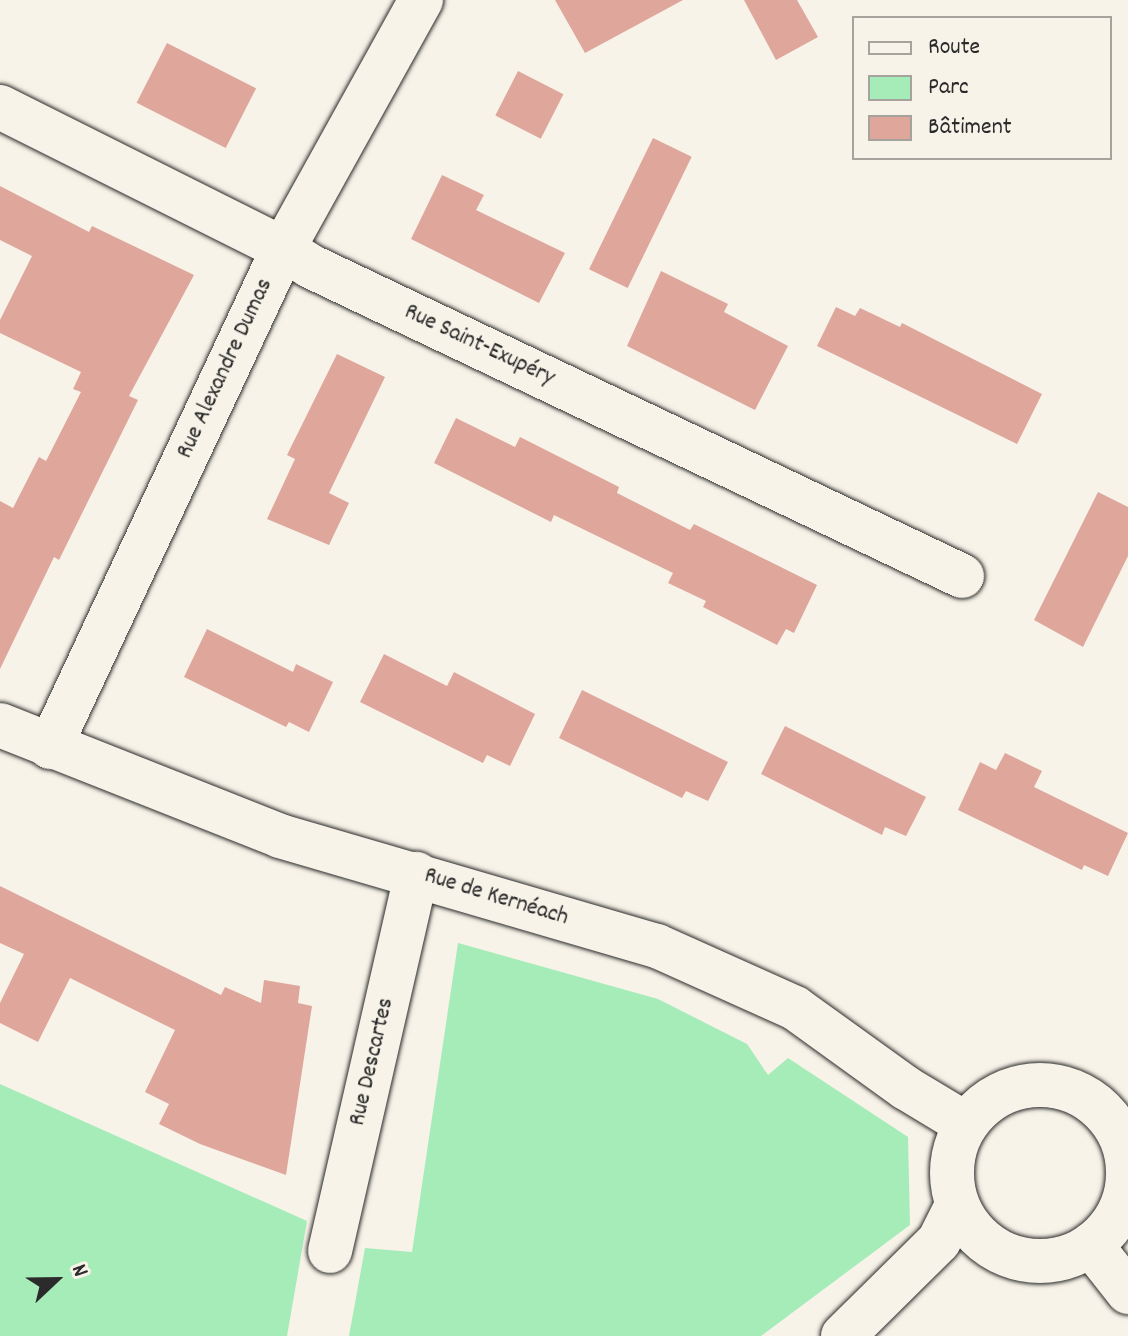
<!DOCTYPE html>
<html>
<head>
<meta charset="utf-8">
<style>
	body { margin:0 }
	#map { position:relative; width:1128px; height:1336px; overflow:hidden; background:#f7f3e8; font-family:Dekko,sans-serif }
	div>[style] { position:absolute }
	.green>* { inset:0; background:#a6ecb8 }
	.building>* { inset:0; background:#dfa69c; transform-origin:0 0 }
	.roads { filter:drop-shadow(0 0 2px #2b2b2b) drop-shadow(0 0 2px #2b2b2b) }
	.minor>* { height:44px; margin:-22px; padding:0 22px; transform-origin:22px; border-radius:22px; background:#f7f3e8 }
	.secondary>* { height:44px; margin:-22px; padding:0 22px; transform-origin:22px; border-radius:22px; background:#f7f3e8 }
	.secondary>.ring { margin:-22px; padding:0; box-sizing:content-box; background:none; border:44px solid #f7f3e8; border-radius:50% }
	span { translate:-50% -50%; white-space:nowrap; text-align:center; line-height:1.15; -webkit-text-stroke:8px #f7f3e8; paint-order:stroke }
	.street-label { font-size:24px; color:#2b2b2b }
	.legend { position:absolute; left:852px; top:16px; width:260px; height:144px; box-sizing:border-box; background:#f7f3e8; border:2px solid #a5a39c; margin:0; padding:10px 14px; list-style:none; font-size:24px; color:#2b2b2b }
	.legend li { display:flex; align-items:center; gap:16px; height:40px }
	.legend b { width:40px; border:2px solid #a5a39c }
	.north { position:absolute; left:16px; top:1240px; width:80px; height:80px; -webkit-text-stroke:6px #f7f3e8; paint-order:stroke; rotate:68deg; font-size:22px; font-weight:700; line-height:32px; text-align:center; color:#2b2b2b }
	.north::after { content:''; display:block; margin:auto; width:28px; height:36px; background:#2b2b2b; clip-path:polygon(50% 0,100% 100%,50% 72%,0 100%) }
</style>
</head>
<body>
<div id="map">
	<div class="green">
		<div style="clip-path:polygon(458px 943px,658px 999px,747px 1044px,768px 1075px,788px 1058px,908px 1137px,910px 1225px,761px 1336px,349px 1336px,365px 1248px,412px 1252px)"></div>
		<div style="clip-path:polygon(0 1084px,307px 1221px,287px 1336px,0 1336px)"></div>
	</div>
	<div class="building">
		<div style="clip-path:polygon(555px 0,683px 0,585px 53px)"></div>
		<div style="clip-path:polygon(744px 0,797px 0,818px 37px,776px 60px)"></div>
		<div style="left:167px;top:43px;width:100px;height:67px;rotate:27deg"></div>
		<div style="left:518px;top:71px;width:51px;height:50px;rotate:27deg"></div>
		<div style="left:653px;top:138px;width:43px;height:146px;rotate:26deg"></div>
		<div style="clip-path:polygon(442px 175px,484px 195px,476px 210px,565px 253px,539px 303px,411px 239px)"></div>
		<div style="clip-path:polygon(0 186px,89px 232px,92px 226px,194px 275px,129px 396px,138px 400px,59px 560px,54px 557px,0 669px,0 501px,13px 508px,39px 457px,46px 461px,81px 392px,73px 389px,81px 372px,0 333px,0 320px,32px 256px,0 240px)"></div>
		<div style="clip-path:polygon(661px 271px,728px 304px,724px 312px,788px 346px,755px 410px,627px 346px)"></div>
		<div style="clip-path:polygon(836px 307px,855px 316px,860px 308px,900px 327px,902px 323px,1042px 394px,1017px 444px,817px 346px)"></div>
		<div style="clip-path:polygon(337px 354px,385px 377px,329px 493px,349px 503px,329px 545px,267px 519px,295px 459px,287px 455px)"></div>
		<div style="clip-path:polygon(456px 418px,515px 447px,520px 437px,619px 487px,617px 493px,690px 530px,694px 524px,817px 585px,794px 633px,786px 629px,777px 645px,703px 607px,706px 601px,668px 583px,673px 573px,554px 515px,551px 522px,434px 463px)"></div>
		<div style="clip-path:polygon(1098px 492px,1128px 507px,1128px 556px,1083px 647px,1034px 620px)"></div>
		<div style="clip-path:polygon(207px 629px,293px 672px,296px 664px,333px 682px,309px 732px,289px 722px,286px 727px,184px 677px)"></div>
		<div style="clip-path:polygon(384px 654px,447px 686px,454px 672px,535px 714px,510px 766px,487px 755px,483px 763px,360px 702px)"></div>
		<div style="clip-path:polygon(582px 690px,728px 762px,708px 801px,686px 791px,682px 798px,559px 738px)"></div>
		<div style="clip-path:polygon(785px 726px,926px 797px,906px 836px,885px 827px,882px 835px,761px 774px)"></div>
		<div style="clip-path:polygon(1005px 753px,1042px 771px,1034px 787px,1128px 833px,1108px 876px,1084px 865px,1082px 870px,958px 810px,980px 762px,996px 770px)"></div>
		<div style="clip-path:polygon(0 886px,221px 995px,225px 987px,261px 1003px,264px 980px,300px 986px,298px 1003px,312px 1006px,286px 1175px,200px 1144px,159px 1124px,169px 1104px,145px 1092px,175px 1030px,70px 978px,38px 1042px,0 1023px,0 1003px,24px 954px,0 943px)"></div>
	</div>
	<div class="roads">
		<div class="minor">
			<div style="left:0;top:107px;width:317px;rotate:26.6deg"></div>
			<div style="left:283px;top:249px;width:32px;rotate:32deg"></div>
			<div style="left:310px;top:266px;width:722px;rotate:25.43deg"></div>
			<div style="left:50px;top:747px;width:550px;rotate:-64.93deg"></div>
			<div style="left:283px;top:249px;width:285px;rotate:-61deg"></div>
			<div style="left:1091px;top:1245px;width:60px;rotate:51.8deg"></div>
			<div style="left:330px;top:1251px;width:387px;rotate:-77.1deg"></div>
		</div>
		<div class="secondary">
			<div style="left:0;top:725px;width:301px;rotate:21.6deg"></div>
			<div style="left:280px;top:836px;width:393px;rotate:16.3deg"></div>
			<div style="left:657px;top:946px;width:151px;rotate:24.2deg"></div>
			<div style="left:795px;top:1008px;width:137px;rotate:35.8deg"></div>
			<div style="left:906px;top:1088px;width:70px;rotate:31deg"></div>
			<div class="ring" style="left:952px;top:1085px;width:132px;height:132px"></div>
			<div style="left:843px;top:1336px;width:135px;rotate:-44.7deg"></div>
			<div style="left:939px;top:1241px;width:40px;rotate:-63.4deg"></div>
		</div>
	</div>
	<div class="street-label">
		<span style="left:479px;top:346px;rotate:25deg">Rue Saint-Exupéry</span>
		<span style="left:226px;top:369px;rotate:-65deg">Rue Alexandre Dumas</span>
		<span style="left:496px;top:898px;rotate:17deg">Rue de Kernéach</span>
		<span style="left:373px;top:1062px;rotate:-77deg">Rue Descartes</span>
	</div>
	<ul class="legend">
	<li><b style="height:10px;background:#f7f3e8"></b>Route</li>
	<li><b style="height:22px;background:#a6ecb8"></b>Parc</li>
	<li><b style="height:22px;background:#dfa69c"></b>Bâtiment</li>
	</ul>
	<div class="north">N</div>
</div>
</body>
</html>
